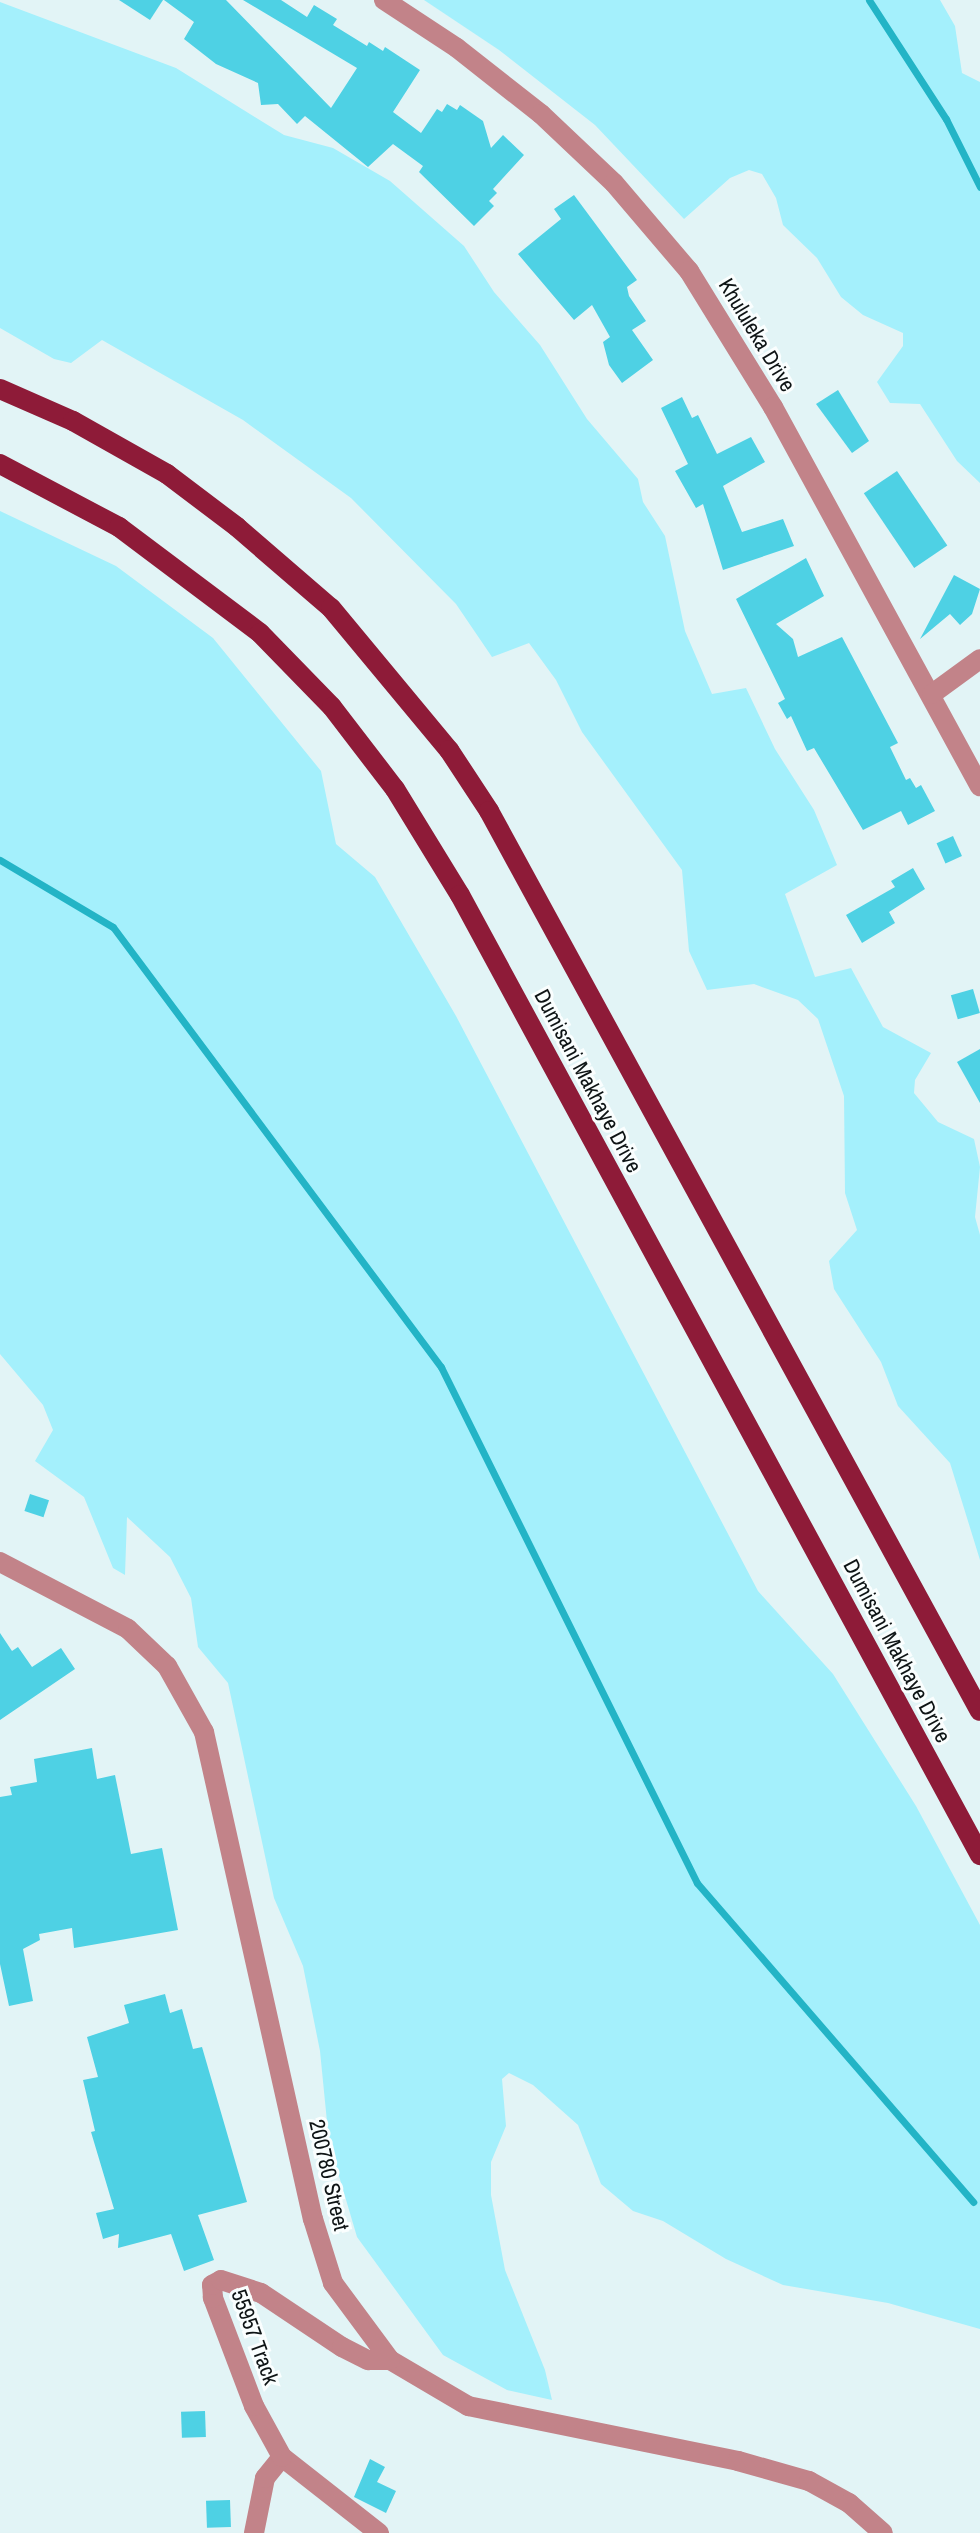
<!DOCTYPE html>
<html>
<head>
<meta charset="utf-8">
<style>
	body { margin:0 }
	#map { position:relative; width:980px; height:2533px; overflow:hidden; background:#e2f4f6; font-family:"Archivo Narrow",sans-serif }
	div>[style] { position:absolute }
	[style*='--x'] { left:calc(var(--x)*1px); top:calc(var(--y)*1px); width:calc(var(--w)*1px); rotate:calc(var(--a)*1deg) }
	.green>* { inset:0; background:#a4f0fc }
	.stream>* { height:7px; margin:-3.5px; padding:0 3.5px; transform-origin:3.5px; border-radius:3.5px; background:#23b4c6 }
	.building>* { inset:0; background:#4ed1e4; transform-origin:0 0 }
	.minor>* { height:20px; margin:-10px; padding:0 10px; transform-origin:10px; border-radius:10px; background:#c28389 }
	.major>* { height:20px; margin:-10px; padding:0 10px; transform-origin:10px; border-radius:10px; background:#8e1b38 }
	span { translate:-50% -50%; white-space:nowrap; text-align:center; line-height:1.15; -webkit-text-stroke:6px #fafefe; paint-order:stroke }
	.street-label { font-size:22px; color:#0e1415 }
</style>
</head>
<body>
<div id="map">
	<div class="green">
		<i style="clip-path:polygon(424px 0,940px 0,955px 26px,962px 73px,980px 82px,980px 483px,957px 461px,920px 404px,890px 403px,877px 382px,903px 346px,903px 333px,863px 315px,841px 297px,817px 258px,783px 225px,776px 198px,762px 174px,749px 170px,730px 178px,684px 219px,595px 125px,499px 50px)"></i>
		<i style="clip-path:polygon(0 2px,176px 68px,284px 135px,333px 148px,390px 181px,464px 246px,494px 292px,540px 345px,587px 419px,638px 479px,643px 502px,665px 536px,685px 631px,712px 694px,746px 688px,775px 749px,814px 810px,837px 865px,785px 894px,815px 977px,851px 968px,883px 1027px,931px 1053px,915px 1080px,914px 1093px,938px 1122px,974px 1139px,980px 1167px,975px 1217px,980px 1235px,980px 1560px,950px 1463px,898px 1406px,881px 1362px,834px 1289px,829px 1261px,857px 1230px,845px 1193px,844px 1096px,818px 1019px,798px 1000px,754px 984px,707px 990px,689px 951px,682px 870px,582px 732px,556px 680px,529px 643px,492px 657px,456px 604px,351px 498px,243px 420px,102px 340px,71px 363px,54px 359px,0 328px)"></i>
		<i style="clip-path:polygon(0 511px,116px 566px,213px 638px,321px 771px,336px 844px,375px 877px,456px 1016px,758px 1591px,833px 1674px,916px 1806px,980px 1925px,980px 2329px,888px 2303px,783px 2285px,726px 2259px,663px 2221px,633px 2211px,601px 2184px,578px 2125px,533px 2085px,509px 2073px,502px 2079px,506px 2126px,491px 2162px,491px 2195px,505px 2270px,545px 2370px,552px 2400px,507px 2390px,443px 2355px,357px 2237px,329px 2142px,320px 2051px,303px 1966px,274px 1898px,228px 1683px,198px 1647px,191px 1598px,170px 1557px,127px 1517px,125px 1575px,113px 1568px,84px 1497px,35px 1461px,53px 1430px,43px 1405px,0 1354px)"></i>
	</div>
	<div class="stream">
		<i style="--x:869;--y:0;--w:142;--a:57.1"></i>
		<i style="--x:946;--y:119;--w:76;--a:63.4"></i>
		<i style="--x:0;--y:860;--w:131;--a:30.7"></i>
		<i style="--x:113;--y:927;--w:549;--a:53.3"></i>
		<i style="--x:441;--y:1367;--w:576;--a:63.61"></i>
		<i style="--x:697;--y:1883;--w:422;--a:49.1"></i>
	</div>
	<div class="building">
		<i style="clip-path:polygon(119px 0,163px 0,150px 20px)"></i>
		<i style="clip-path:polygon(164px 0,226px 0,331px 108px,357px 68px,243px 0,281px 0,307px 17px,314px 5px,337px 19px,333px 25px,367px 46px,369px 42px,383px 51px,385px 47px,420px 70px,393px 112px,421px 133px,437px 109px,442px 112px,447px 104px,457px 110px,460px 105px,483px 121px,491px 148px,503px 135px,524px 155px,493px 189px,497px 193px,489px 201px,494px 206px,474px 226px,419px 172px,423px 166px,393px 144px,368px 167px,305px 116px,297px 124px,278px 104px,261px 105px,258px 83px,216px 64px,184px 39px,194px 22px)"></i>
		<i style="clip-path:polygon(574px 195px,637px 280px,627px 287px,629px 296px,646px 321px,632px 330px,653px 360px,622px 383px,609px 365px,603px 342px,610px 337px,592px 305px,574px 320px,518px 254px,561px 219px,554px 209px)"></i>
		<i style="clip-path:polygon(838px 390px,869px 441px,852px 453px,816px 404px)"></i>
		<i style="clip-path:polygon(682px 397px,692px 418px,698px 415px,717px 454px,751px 437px,765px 462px,723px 486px,742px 532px,783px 519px,794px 546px,723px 570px,703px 504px,696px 508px,675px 471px,688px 464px,661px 408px)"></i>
		<i style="left:897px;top:471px;width:90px;height:40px;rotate:56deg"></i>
		<i style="clip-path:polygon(806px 558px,824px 596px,776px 624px,793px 639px,798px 657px,842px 637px,898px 743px,890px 747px,906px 780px,910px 778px,916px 788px,921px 785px,935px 811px,908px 825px,901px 811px,863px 830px,814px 748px,807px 751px,791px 716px,787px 719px,778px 703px,785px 699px,736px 599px)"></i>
		<i style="clip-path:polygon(954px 575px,980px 589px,972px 614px,960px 625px,950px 614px,920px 639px)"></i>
		<i style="left:953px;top:836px;width:22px;height:18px;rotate:66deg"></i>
		<i style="clip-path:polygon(913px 868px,925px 889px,889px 912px,895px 923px,862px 943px,846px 915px,895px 887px,891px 881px)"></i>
		<i style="left:973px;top:989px;width:25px;height:23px;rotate:74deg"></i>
		<i style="clip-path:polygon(980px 1049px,980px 1103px,957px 1062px)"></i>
		<i style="left:30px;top:1494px;width:20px;height:18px;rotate:18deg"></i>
		<i style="clip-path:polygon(0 1633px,12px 1651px,18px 1647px,32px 1667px,61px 1648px,75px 1669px,0 1720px)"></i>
		<i style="clip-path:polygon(92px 1748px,97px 1779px,115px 1775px,131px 1854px,162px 1848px,178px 1930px,74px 1948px,72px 1928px,39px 1934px,40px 1940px,23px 1949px,33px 2001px,9px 2006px,0 1964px,0 1797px,12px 1795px,10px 1787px,37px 1782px,34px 1759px)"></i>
		<i style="clip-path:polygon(165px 1994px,170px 2013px,182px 2009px,193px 2049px,202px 2047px,247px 2202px,198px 2215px,214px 2260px,184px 2271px,171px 2234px,118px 2248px,119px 2234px,103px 2239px,96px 2213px,114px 2209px,91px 2132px,95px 2131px,83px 2080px,98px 2077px,87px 2037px,129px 2023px,124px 2005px)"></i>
		<i style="left:205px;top:2411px;width:26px;height:24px;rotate:88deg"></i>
		<i style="clip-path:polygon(370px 2459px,385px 2467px,377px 2482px,396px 2491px,386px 2513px,354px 2497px)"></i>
		<i style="left:230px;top:2500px;width:27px;height:24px;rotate:88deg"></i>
	</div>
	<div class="minor">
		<i style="--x:384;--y:0;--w:87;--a:33.3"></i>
		<i style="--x:457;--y:48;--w:107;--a:38.2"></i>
		<i style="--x:541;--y:114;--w:100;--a:43.4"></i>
		<i style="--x:614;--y:183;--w:116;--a:49.6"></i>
		<i style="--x:689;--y:271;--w:160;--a:58.3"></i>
		<i style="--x:773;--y:407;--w:432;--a:61.4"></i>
		<i style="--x:932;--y:694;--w:59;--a:-36.1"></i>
		<i style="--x:0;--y:1562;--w:144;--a:27.6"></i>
		<i style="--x:128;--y:1629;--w:54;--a:43.5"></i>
		<i style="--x:167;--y:1666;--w:76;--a:60.7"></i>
		<i style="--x:204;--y:1732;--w:499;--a:77.4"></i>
		<i style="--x:313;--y:2219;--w:67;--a:72.6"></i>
		<i style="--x:333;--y:2283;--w:96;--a:53.5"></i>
		<i style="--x:390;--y:2360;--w:91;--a:30.5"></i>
		<i style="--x:468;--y:2406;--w:276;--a:11.5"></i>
		<i style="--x:738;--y:2461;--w:74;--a:15.7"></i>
		<i style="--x:809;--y:2481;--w:46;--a:28.8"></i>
		<i style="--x:849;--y:2503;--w:45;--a:41.4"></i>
		<i style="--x:254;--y:2533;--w:56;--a:-78.7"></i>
		<i style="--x:265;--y:2478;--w:27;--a:-51"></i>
		<i style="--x:379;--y:2533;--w:123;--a:-141.9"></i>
		<i style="--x:282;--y:2457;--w:58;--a:-118.8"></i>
		<i style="--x:254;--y:2406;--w:116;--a:-110.8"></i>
		<i style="--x:213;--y:2298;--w:13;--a:-94"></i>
		<i style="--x:212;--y:2285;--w:10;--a:-29"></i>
		<i style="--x:221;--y:2280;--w:42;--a:18"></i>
		<i style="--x:261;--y:2293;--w:97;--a:33.7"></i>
		<i style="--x:342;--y:2347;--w:29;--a:27"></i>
		<i style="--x:368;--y:2360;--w:22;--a:0"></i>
	</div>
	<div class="major">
		<i style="--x:0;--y:389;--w:80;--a:23.7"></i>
		<i style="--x:73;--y:421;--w:108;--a:29.4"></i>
		<i style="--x:167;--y:474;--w:88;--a:37.1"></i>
		<i style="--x:237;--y:527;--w:124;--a:40.8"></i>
		<i style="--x:331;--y:608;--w:185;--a:50.3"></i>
		<i style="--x:449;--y:750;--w:73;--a:56.7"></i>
		<i style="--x:489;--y:811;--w:1025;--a:61.39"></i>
		<i style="--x:0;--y:464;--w:135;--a:27.9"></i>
		<i style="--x:119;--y:527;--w:176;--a:36.9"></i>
		<i style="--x:260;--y:633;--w:103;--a:45.8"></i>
		<i style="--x:332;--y:707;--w:103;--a:52.5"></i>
		<i style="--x:395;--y:789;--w:124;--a:58.5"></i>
		<i style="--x:460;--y:895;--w:1092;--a:61.56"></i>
	</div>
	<div class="street-label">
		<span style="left:757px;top:335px;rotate:59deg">Khululeka Drive</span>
		<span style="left:588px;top:1081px;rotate:62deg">Dumisani Makhaye Drive</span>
		<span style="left:897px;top:1651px;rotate:62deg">Dumisani Makhaye Drive</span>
		<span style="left:329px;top:2175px;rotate:77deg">200780 Street</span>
		<span style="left:255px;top:2337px;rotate:70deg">55957 Track</span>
	</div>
</div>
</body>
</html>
